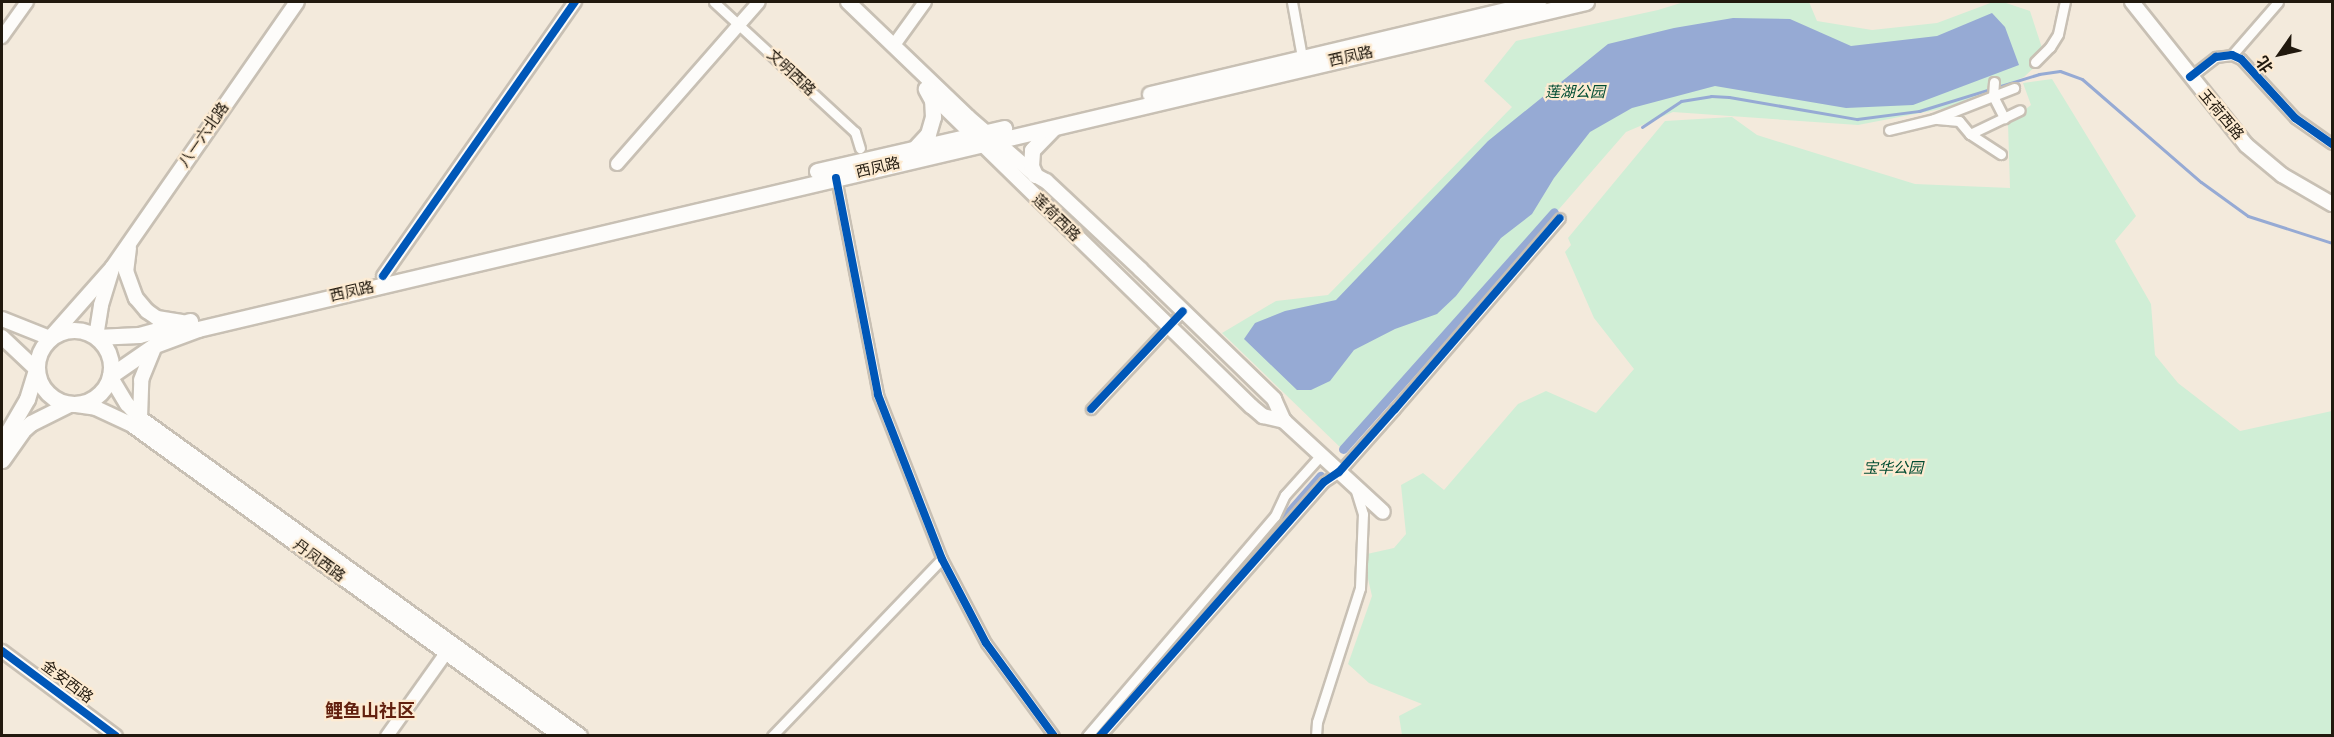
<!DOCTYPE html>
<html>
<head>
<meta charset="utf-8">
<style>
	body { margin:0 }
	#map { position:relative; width:2334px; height:737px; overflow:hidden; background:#f3eadc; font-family:Bitter,"Noto Sans SC",serif }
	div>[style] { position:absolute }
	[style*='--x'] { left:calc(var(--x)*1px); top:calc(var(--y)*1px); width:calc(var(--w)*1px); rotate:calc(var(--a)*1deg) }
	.green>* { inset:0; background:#d0eed6 }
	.water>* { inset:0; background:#96aad4 }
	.stream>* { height:3px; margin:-1.5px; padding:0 1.5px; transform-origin:1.5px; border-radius:1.5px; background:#96aad4 }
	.canal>* { height:9px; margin:-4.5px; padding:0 4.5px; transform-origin:4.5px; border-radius:4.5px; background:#96aad4 }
	.roads { filter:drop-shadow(2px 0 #c8c0b4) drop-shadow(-2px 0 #c8c0b4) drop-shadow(0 2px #c8c0b4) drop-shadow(0 -2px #c8c0b4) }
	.minor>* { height:9px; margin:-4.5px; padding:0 4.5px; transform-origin:4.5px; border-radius:4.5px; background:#fdfcfa }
	.tertiary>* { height:12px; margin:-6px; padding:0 6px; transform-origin:6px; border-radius:6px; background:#fdfcfa }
	.secondary>* { height:14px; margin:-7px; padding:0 7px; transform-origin:7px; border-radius:7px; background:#fdfcfa }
	.primary>* { height:15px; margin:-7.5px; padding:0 7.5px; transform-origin:7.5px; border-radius:7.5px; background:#fdfcfa }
	.primary>.ring { margin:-7.5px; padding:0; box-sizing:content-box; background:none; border:15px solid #fdfcfa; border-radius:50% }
	.cycleway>* { height:8px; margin:-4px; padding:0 4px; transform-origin:4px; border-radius:4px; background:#0057b8 }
	span { translate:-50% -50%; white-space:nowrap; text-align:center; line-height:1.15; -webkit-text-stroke:4.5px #fdebd2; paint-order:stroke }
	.street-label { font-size:15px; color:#21190e }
	.park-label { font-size:15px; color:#004c32; font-style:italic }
	.quarter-label { font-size:18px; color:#62200e; font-weight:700 }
	.frame { position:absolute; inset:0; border:3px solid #21190e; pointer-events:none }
	.north { position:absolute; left:2250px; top:24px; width:60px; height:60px; -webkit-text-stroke:4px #fdebd2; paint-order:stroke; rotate:236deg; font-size:16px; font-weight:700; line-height:24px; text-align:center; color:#21190e }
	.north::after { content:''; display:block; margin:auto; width:21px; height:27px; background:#21190e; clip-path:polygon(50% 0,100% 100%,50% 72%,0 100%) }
</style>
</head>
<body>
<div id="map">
	<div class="green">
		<i style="clip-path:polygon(1684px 2px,1809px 2px,1817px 21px,1872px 30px,1937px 23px,1993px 2px,2003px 2px,2030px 11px,2045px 57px,2024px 77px,1946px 108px,1858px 125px,1673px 112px,1626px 132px,1533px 239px,1343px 450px,1222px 333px,1276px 301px,1328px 295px,1512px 107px,1484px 81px,1516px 41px,1658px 10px)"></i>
		<i style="clip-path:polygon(2052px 79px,2136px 216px,2115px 241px,2151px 304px,2155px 355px,2178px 383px,2240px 431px,2332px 411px,2332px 735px,1402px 735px,1399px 716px,1422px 704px,1369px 683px,1348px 664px,1372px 596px,1366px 570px,1367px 554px,1394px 548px,1406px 534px,1401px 485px,1423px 473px,1444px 490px,1518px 404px,1546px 391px,1596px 413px,1634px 369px,1594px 318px,1565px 252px,1571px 245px,1568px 238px,1665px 121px,1732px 117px,1757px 135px,1915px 184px,2010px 188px,2008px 123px,2031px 105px,2023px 83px)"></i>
	</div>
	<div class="water">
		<i style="clip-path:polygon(1992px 13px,2005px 27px,2019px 65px,1913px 105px,1846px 108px,1715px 86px,1632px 108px,1590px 132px,1554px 178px,1532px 214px,1501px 238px,1456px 296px,1437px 314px,1395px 329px,1354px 350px,1330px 381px,1311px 390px,1297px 390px,1244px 339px,1255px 323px,1285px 311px,1336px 300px,1488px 141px,1608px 44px,1674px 28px,1733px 18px,1790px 19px,1851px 46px,1937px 36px)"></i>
	</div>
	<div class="stream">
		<i style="--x:1642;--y:127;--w:47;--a:-33.7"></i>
		<i style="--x:1681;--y:101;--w:30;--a:-9"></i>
		<i style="--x:1711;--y:96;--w:18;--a:3"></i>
		<i style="--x:1729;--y:97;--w:130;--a:9.8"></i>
		<i style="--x:1857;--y:119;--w:63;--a:-7.4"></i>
		<i style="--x:1919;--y:111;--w:126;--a:-17.1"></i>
		<i style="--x:2039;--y:74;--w:21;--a:-8"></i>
		<i style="--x:2060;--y:71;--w:23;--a:20"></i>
		<i style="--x:2082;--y:79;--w:157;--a:40.9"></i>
		<i style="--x:2201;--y:182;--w:58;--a:35.9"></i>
		<i style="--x:2248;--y:216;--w:88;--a:17.8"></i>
	</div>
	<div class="canal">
		<i style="--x:1343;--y:449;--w:317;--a:-48.3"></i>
		<i style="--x:1097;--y:732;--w:340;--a:-48.9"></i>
	</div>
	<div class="roads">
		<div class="minor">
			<i style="--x:714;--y:2;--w:192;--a:42.7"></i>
			<i style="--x:855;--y:132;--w:17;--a:73"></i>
			<i style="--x:1292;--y:2;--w:56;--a:79.7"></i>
			<i style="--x:2232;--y:55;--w:70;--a:-49"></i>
			<i style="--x:2035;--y:62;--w:21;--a:-45"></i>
			<i style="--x:2050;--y:47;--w:15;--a:-58"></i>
			<i style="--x:2058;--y:34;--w:33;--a:-78"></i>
			<i style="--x:2190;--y:77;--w:33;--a:-38"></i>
			<i style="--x:2216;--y:57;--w:16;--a:-7"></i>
			<i style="--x:2232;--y:55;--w:10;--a:24"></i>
			<i style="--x:2241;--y:59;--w:80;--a:47.5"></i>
			<i style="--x:2295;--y:118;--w:45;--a:35.1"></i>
			<i style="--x:1994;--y:82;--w:14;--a:94"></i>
			<i style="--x:1993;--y:96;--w:25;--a:63"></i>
			<i style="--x:1937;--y:119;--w:22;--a:5"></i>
			<i style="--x:1959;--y:121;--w:17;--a:50"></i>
			<i style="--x:1970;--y:134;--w:37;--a:33"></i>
			<i style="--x:1889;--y:130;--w:46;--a:-13.7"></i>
			<i style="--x:1934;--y:119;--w:86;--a:-21.2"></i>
			<i style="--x:1970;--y:134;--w:55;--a:-25.6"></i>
			<i style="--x:836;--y:178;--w:221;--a:79"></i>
			<i style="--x:878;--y:395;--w:176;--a:68.7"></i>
			<i style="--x:942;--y:559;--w:95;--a:62.4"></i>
			<i style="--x:986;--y:643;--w:115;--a:53.8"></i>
			<i style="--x:1091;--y:409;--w:134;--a:-46.8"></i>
			<i style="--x:772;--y:736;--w:245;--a:-46.2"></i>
			<i style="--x:1087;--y:736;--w:289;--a:-49.5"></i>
			<i style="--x:1275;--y:516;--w:23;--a:-65"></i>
			<i style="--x:1285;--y:495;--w:54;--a:-48"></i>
			<i style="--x:1100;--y:736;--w:339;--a:-48.6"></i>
			<i style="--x:1324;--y:482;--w:18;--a:-34"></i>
			<i style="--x:1339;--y:472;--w:84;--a:-48.4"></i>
			<i style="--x:1395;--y:409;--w:252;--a:-49.2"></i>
			<i style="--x:1316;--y:736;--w:14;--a:-86"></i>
			<i style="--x:1317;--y:722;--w:141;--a:-72.2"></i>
			<i style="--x:1360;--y:588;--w:74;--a:-87.7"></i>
			<i style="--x:1363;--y:514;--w:27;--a:-107"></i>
		</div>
		<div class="tertiary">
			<i style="--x:2;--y:37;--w:43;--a:-54.5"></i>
			<i style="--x:894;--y:45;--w:53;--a:-54.2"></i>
			<i style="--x:617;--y:164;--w:215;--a:-48.8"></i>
			<i style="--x:383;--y:276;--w:335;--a:-55"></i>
			<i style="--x:2;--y:651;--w:142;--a:36.7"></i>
			<i style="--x:387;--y:736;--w:110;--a:-54.6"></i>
		</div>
		<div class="secondary">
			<i style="--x:848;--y:2;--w:166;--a:43.8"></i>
			<i style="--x:968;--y:117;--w:89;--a:40.9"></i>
			<i style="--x:1035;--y:175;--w:13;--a:29"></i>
			<i style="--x:1046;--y:181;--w:129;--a:43.1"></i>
			<i style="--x:1140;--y:269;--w:187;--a:44.1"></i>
			<i style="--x:1274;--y:399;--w:24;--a:66"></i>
			<i style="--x:1284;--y:421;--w:134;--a:42.6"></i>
			<i style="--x:2132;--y:2;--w:183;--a:51.4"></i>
			<i style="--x:2246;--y:145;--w:47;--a:39.8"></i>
			<i style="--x:2282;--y:175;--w:58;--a:30.1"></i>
			<i style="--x:927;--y:90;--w:453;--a:44.3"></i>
			<i style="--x:1251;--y:406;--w:16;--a:40"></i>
			<i style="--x:1263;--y:416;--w:22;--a:13"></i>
			<i style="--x:129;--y:248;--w:23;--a:97"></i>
			<i style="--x:126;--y:271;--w:29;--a:70"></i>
			<i style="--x:136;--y:298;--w:17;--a:50"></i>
			<i style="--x:147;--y:311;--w:12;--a:35"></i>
			<i style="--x:157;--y:318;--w:25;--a:9"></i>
			<i style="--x:2;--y:319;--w:52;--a:21.6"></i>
			<i style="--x:50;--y:338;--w:94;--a:-48.5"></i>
			<i style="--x:112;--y:268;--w:324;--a:-55.2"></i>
			<i style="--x:2;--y:337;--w:47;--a:43.3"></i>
			<i style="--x:96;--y:337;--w:32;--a:-81"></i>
			<i style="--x:101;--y:305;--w:39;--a:-73"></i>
			<i style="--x:110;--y:376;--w:33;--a:59"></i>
			<i style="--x:127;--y:404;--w:19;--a:47"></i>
			<i style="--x:140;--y:418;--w:543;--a:35.86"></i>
			<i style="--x:69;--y:404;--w:27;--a:8"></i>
			<i style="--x:96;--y:408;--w:40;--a:25"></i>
			<i style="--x:132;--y:425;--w:530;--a:35.94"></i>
			<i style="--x:140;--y:418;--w:38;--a:-88"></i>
			<i style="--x:141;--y:380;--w:38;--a:-68"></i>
		</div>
		<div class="primary">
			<i style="--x:1150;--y:94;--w:399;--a:-13.3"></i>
			<i style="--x:915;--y:148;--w:19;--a:-47"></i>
			<i style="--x:928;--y:134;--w:18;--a:-74"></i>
			<i style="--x:933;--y:117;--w:17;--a:-93"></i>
			<i style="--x:932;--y:100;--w:13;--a:-119"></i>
			<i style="--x:817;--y:171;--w:192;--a:-12.9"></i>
			<i style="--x:1035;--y:175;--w:10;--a:-114"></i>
			<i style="--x:1031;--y:166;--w:16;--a:-86"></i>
			<i style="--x:1032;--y:150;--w:30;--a:-46"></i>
			<i class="ring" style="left:37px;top:330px;width:59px;height:59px"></i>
			<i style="--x:96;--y:337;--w:43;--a:-2.7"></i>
			<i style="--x:139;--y:335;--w:53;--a:-15.4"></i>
			<i style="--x:110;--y:376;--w:55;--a:-34.6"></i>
			<i style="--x:155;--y:345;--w:46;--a:-20.4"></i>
			<i style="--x:198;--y:329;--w:1426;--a:-13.26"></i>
			<i style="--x:2;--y:442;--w:50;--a:-59.8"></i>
			<i style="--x:27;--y:399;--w:31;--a:-73"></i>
			<i style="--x:2;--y:460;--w:35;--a:-55"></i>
			<i style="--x:22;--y:431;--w:12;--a:-42"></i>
			<i style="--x:31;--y:423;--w:42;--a:-26.6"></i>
		</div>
	</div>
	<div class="cycleway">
		<i style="--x:2190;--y:77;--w:33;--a:-38"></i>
		<i style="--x:2216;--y:57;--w:16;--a:-7"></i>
		<i style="--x:2232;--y:55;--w:10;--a:24"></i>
		<i style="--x:2241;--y:59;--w:80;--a:47.5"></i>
		<i style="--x:2295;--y:118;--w:45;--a:35.1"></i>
		<i style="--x:836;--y:178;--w:221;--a:79"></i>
		<i style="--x:878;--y:395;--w:176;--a:68.7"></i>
		<i style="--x:942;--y:559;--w:95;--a:62.4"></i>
		<i style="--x:986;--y:643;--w:115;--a:53.8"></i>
		<i style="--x:383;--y:276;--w:335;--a:-55"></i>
		<i style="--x:1091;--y:409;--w:134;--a:-46.8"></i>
		<i style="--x:2;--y:651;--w:142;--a:36.7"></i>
		<i style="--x:1100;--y:736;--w:339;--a:-48.6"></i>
		<i style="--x:1324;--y:482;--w:18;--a:-34"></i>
		<i style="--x:1339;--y:472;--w:84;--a:-48.4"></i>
		<i style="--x:1395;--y:409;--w:252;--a:-49.2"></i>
	</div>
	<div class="street-label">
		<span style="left:1351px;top:57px;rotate:-13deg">西凤路</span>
		<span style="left:791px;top:73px;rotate:43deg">文明西路</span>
		<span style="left:2221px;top:115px;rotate:50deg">玉荷西路</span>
		<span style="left:204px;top:135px;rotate:-55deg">八一六北路</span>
		<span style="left:878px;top:168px;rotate:-13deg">西凤路</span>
		<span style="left:1056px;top:218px;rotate:44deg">莲荷西路</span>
		<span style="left:352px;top:292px;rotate:-13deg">西凤路</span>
		<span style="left:319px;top:561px;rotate:36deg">丹凤西路</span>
		<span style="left:67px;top:682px;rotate:37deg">金安西路</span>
	</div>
	<div class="park-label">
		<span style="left:1575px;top:93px">莲湖公园</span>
		<span style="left:1893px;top:469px">宝华公园</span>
	</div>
	<div class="quarter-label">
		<span style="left:370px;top:711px">鲤鱼山社区</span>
	</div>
	<div class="frame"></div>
	<div class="north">北</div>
</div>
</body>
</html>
